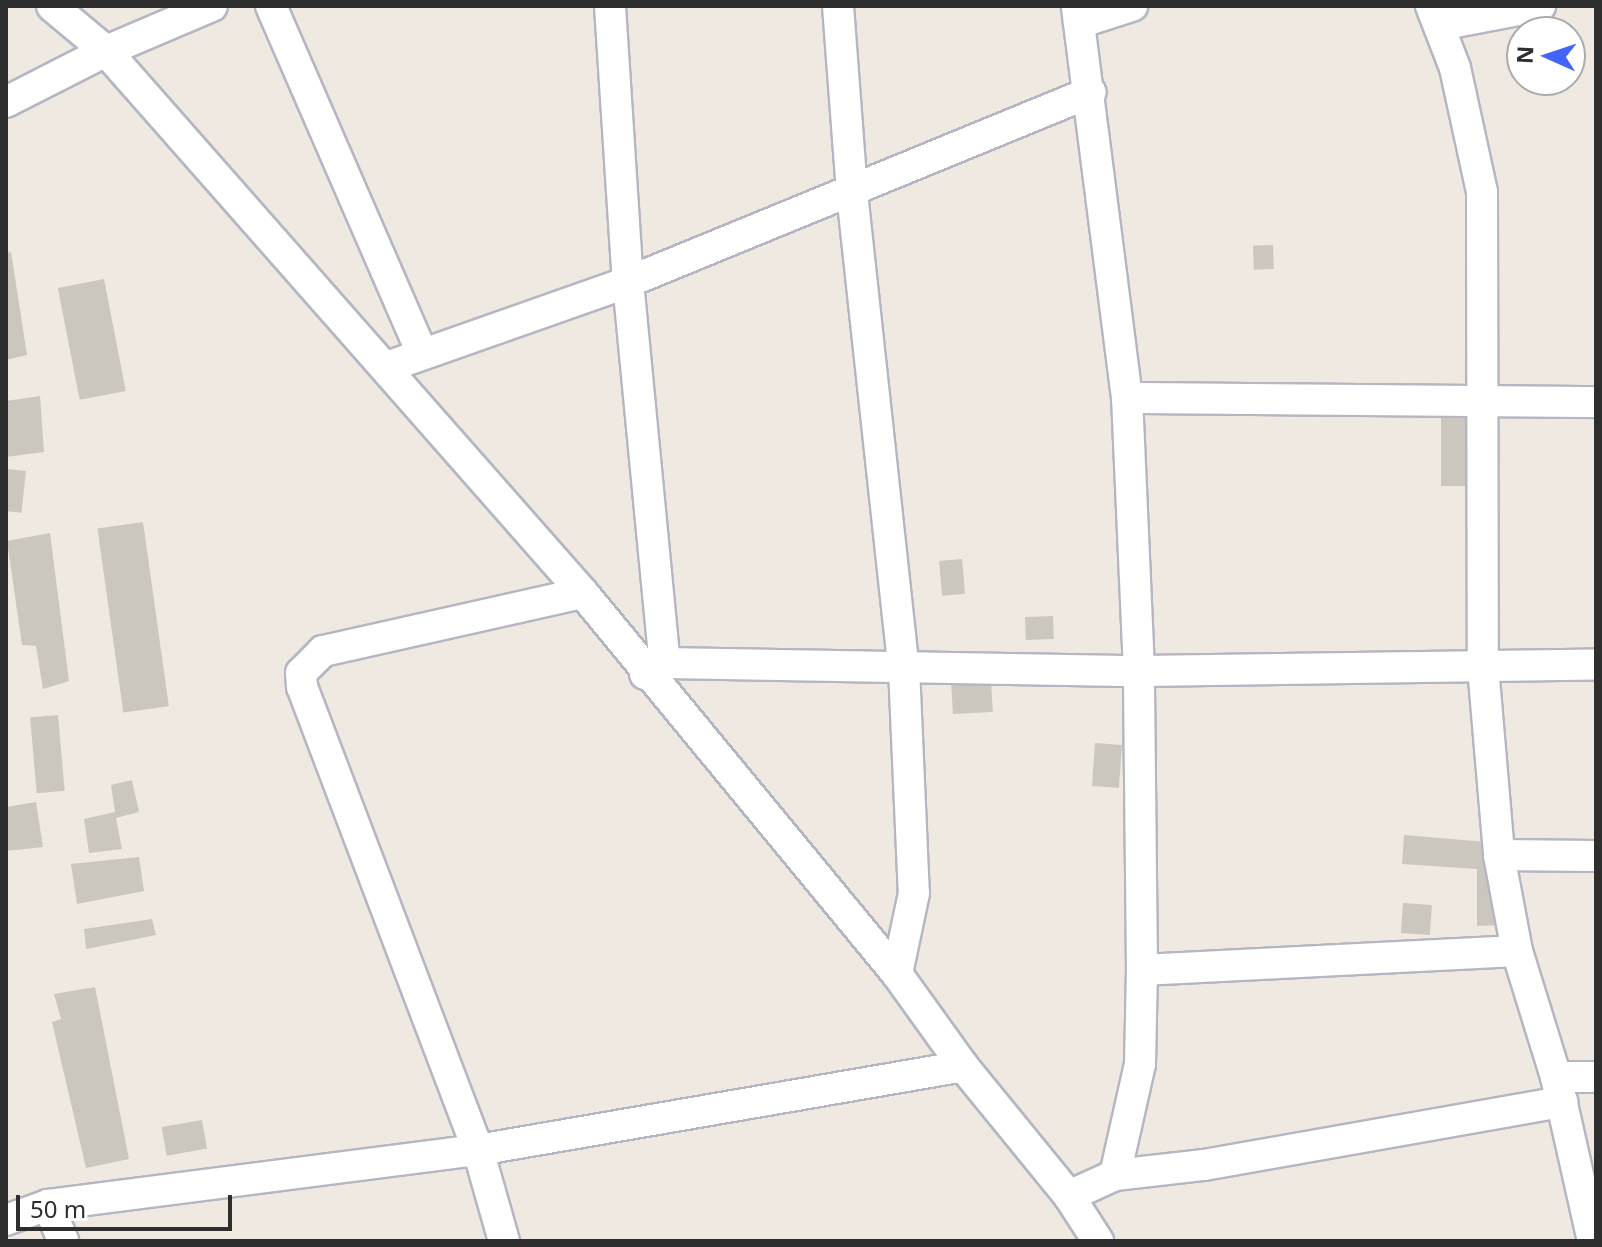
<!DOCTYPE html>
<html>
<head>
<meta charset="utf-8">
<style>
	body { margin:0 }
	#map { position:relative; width:1602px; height:1247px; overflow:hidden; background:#efe9e1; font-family:"Noto Sans",sans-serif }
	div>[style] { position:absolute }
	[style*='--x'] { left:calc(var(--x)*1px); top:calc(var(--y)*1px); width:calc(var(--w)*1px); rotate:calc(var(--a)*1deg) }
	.building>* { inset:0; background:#cbc7bf; transform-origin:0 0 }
	.roads { filter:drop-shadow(2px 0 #b4b7c1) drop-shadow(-2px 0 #b4b7c1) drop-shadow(0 2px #b4b7c1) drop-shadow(0 -2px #b4b7c1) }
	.minor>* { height:30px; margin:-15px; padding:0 15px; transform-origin:15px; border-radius:15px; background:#fff }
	span { translate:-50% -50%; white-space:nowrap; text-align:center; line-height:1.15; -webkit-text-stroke:6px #fff; paint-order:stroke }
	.frame { position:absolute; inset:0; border:8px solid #2e2e2e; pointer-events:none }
	.north { position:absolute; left:1506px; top:16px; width:80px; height:80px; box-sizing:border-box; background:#fff; border:2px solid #ababab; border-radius:50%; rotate:273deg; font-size:22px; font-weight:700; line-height:32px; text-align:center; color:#2e2e2e }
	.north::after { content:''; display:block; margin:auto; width:28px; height:36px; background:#4264fb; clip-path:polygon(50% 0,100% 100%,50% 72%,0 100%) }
	.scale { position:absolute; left:16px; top:1195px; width:216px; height:36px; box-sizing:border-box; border:4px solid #2e2e2e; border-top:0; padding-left:10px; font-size:24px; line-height:28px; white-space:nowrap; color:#2e2e2e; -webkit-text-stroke:6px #fff; paint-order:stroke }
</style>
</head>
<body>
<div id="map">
	<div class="building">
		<i style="left:1273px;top:245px;width:24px;height:20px;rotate:88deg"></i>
		<i style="clip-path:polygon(11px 252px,27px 355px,6px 360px,6px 253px)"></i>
		<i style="left:104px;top:279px;width:114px;height:47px;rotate:79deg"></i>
		<i style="clip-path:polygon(40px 396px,44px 452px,6px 457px,6px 401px)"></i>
		<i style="left:1441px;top:416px;width:34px;height:70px"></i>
		<i style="left:7px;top:469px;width:19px;height:42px;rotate:6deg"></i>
		<i style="left:143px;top:522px;width:186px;height:46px;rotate:82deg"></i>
		<i style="clip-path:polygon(50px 533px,69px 681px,43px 689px,36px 646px,22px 645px,7px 541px)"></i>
		<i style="left:962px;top:559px;width:35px;height:23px;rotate:85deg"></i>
		<i style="left:1053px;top:616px;width:23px;height:28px;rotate:88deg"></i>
		<i style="left:991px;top:678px;width:34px;height:40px;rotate:87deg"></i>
		<i style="left:58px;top:715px;width:76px;height:28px;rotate:85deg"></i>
		<i style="left:1095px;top:743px;width:27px;height:43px;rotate:4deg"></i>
		<i style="clip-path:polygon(132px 780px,139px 812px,116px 818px,122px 849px,89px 853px,84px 819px,115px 812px,111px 785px)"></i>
		<i style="clip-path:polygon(36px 802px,43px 847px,6px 851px,6px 807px)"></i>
		<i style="clip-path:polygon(1404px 835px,1487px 842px,1501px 925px,1477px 926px,1477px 869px,1402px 864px)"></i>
		<i style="clip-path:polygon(139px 857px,144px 891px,77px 904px,71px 864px)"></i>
		<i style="left:1403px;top:903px;width:29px;height:30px;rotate:4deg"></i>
		<i style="clip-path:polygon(152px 919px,156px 935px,86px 949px,84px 929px)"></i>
		<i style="clip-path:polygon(95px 987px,129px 1159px,86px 1168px,52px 1022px,61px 1019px,54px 994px)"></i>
		<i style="left:202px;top:1120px;width:29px;height:41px;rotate:80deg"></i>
	</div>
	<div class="roads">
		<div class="minor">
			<i style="--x:52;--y:6;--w:70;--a:39.8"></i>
			<i style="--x:106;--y:51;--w:722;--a:48.65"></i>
			<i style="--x:583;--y:593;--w:494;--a:50.5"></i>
			<i style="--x:897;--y:974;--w:113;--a:54.3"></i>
			<i style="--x:963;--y:1066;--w:168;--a:50.8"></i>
			<i style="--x:1069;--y:1196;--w:54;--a:57.2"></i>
			<i style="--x:271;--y:6;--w:379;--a:66.5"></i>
			<i style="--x:610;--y:6;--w:277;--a:86.3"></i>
			<i style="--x:628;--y:282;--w:383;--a:84.5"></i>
			<i style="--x:838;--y:6;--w:188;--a:85.7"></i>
			<i style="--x:852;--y:193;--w:478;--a:83.8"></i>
			<i style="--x:904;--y:668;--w:225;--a:87.5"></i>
			<i style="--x:914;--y:893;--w:83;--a:101.9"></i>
			<i style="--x:1431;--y:6;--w:66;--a:68.8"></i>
			<i style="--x:1455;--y:68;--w:127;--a:77.7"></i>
			<i style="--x:1482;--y:192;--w:475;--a:89.9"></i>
			<i style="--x:1483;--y:667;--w:189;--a:85.1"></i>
			<i style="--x:1499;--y:855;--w:98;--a:79.4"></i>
			<i style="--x:1517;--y:951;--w:132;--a:72.8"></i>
			<i style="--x:1556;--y:1077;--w:168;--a:77.3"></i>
			<i style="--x:1079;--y:23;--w:56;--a:-17.8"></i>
			<i style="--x:1440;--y:25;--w:102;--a:-10.8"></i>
			<i style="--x:6;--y:102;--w:112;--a:-27"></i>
			<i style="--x:106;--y:51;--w:115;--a:-23"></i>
			<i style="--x:387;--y:367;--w:256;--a:-19.4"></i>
			<i style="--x:628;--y:282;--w:500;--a:-22.31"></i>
			<i style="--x:1127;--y:398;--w:469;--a:0.5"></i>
			<i style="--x:645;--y:674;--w:23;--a:-29"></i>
			<i style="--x:665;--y:663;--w:474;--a:1"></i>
			<i style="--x:1139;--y:671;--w:457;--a:-0.8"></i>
			<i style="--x:1499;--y:855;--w:97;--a:0.6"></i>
			<i style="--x:1142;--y:970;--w:375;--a:-2.9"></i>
			<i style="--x:1556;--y:1077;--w:40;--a:0"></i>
			<i style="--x:1115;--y:1175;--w:90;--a:-6.4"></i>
			<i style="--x:1204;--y:1165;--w:364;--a:-10"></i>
			<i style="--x:1069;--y:1196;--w:51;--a:-24.5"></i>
			<i style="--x:1115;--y:1175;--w:114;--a:-77.3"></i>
			<i style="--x:1140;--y:1064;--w:94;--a:-88.8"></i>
			<i style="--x:1142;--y:970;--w:299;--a:-90.6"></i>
			<i style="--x:1139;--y:671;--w:273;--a:-92.5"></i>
			<i style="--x:1127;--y:398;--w:395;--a:-97.3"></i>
			<i style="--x:48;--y:1205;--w:39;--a:67"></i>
			<i style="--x:6;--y:1220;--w:45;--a:-19.7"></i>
			<i style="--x:48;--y:1205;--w:434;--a:-7.3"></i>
			<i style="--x:478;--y:1150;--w:492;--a:-9.8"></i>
			<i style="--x:504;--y:1241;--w:95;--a:-105.9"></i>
			<i style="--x:478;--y:1150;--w:495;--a:-110.8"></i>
			<i style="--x:302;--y:687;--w:14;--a:-94"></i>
			<i style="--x:301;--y:673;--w:31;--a:-45"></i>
			<i style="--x:323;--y:651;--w:266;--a:-12.6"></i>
		</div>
	</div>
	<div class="frame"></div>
	<div class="north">N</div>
	<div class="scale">50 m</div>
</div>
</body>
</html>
